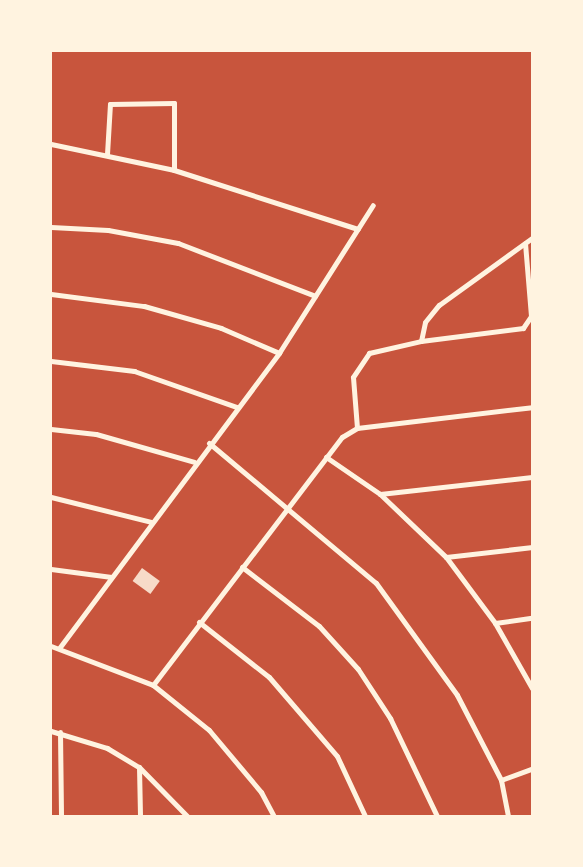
<!DOCTYPE html>
<html>
<head>
<meta charset="utf-8">
<style>
	body { margin:0 }
	#map { position:relative; width:583px; height:867px; overflow:hidden; background:#c8553d; font-family:"Asap Condensed",sans-serif }
	div>[style] { position:absolute }
	[style*='--x'] { left:calc(var(--x)*1px); top:calc(var(--y)*1px); width:calc(var(--w)*1px); rotate:calc(var(--a)*1deg) }
	.building>* { inset:0; background:#f7dbc8; transform-origin:0 0 }
	.path>* { height:2.5px; margin:-1.25px; padding:0 1.25px; transform-origin:1.25px; border-radius:1.25px; background:#fff3e0 }
	.minor>* { height:5px; margin:-2.5px; padding:0 2.5px; transform-origin:2.5px; border-radius:2.5px; background:#fff3e0 }
	span { translate:-50% -50%; white-space:nowrap; text-align:center; line-height:1.15; -webkit-text-stroke:5px #fff3e0; paint-order:stroke }
	.frame { position:absolute; inset:0; border:52px solid #fff3e0; pointer-events:none }
</style>
</head>
<body>
<div id="map">
	<div class="building">
		<i style="left:142px;top:568px;width:22px;height:16px;rotate:36deg"></i>
	</div>
	<div class="path">
		<i style="--x:356;--y:51;--w:45;--a:0"></i>
	</div>
	<div class="minor">
		<i style="--x:51;--y:144;--w:126;--a:11.9"></i>
		<i style="--x:174;--y:170;--w:193;--a:17.8"></i>
		<i style="--x:107;--y:154;--w:50;--a:-86.6"></i>
		<i style="--x:110;--y:104;--w:64;--a:-0.9"></i>
		<i style="--x:174;--y:103;--w:67;--a:90"></i>
		<i style="--x:51;--y:227;--w:57;--a:3"></i>
		<i style="--x:108;--y:230;--w:71;--a:10.5"></i>
		<i style="--x:178;--y:243;--w:147;--a:21.1"></i>
		<i style="--x:51;--y:294;--w:94;--a:7.4"></i>
		<i style="--x:144;--y:306;--w:80;--a:15.9"></i>
		<i style="--x:221;--y:328;--w:63;--a:23.3"></i>
		<i style="--x:421;--y:341;--w:19;--a:-78"></i>
		<i style="--x:425;--y:322;--w:22;--a:-51"></i>
		<i style="--x:439;--y:305;--w:115;--a:-35.8"></i>
		<i style="--x:51;--y:361;--w:84;--a:6.9"></i>
		<i style="--x:134;--y:371;--w:109;--a:19.3"></i>
		<i style="--x:357;--y:428;--w:51;--a:-94.5"></i>
		<i style="--x:353;--y:377;--w:29;--a:-56"></i>
		<i style="--x:369;--y:353;--w:53;--a:-13"></i>
		<i style="--x:421;--y:341;--w:103;--a:-7.3"></i>
		<i style="--x:523;--y:328;--w:14;--a:-56"></i>
		<i style="--x:531;--y:316;--w:73;--a:-94.7"></i>
		<i style="--x:51;--y:429;--w:45;--a:6.3"></i>
		<i style="--x:96;--y:434;--w:102;--a:15.9"></i>
		<i style="--x:209;--y:443;--w:218;--a:40"></i>
		<i style="--x:376;--y:583;--w:138;--a:54.1"></i>
		<i style="--x:457;--y:695;--w:96;--a:62.6"></i>
		<i style="--x:501;--y:780;--w:37;--a:79"></i>
		<i style="--x:326;--y:457;--w:65;--a:34.4"></i>
		<i style="--x:380;--y:494;--w:91;--a:43.7"></i>
		<i style="--x:446;--y:557;--w:82;--a:53.4"></i>
		<i style="--x:495;--y:623;--w:75;--a:60.4"></i>
		<i style="--x:380;--y:494;--w:153;--a:-6.4"></i>
		<i style="--x:51;--y:497;--w:103;--a:14"></i>
		<i style="--x:446;--y:557;--w:87;--a:-6.6"></i>
		<i style="--x:242;--y:567;--w:97;--a:37.5"></i>
		<i style="--x:319;--y:626;--w:58;--a:47.8"></i>
		<i style="--x:358;--y:669;--w:59;--a:56.9"></i>
		<i style="--x:390;--y:718;--w:109;--a:64.4"></i>
		<i style="--x:51;--y:569;--w:61;--a:7.6"></i>
		<i style="--x:199;--y:622;--w:89;--a:38.2"></i>
		<i style="--x:269;--y:677;--w:104;--a:49.3"></i>
		<i style="--x:337;--y:756;--w:66;--a:65"></i>
		<i style="--x:495;--y:623;--w:37;--a:-8"></i>
		<i style="--x:51;--y:646;--w:109;--a:20.9"></i>
		<i style="--x:153;--y:685;--w:72;--a:38.8"></i>
		<i style="--x:209;--y:730;--w:81;--a:50"></i>
		<i style="--x:261;--y:792;--w:27;--a:62"></i>
		<i style="--x:60;--y:647;--w:367;--a:-53.3"></i>
		<i style="--x:279;--y:353;--w:175;--a:-57.6"></i>
		<i style="--x:153;--y:685;--w:312;--a:-52.7"></i>
		<i style="--x:342;--y:437;--w:17;--a:-31"></i>
		<i style="--x:357;--y:428;--w:176;--a:-6.8"></i>
		<i style="--x:51;--y:731;--w:59;--a:16.9"></i>
		<i style="--x:107;--y:748;--w:37;--a:31"></i>
		<i style="--x:139;--y:767;--w:69;--a:45.6"></i>
		<i style="--x:60;--y:732;--w:84;--a:89.3"></i>
		<i style="--x:139;--y:767;--w:49;--a:88.8"></i>
		<i style="--x:501;--y:780;--w:33;--a:-20"></i>
	</div>
	<div class="frame"></div>
</div>
</body>
</html>
